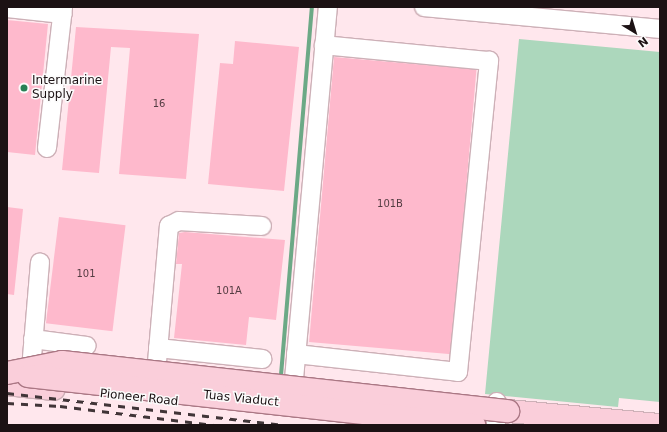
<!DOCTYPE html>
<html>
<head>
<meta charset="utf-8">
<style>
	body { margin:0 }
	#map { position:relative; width:667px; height:432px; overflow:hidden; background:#ffe7ed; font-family:"DejaVu Sans",sans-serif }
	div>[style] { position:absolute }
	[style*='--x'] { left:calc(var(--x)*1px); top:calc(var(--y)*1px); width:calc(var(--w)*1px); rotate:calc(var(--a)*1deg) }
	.green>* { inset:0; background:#acd7bc }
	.stream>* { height:4px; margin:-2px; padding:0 2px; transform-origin:2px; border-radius:2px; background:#6ca986 }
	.building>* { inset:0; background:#feb9cc; transform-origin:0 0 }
	.roads { filter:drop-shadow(1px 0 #cdb0b7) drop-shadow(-1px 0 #cdb0b7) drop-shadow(0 1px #cdb0b7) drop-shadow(0 -1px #cdb0b7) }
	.minor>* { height:18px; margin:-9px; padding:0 9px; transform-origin:9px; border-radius:9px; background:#fff }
	.major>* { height:22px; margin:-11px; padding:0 11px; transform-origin:11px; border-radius:11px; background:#faceda }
	.rail>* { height:3px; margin-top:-1.5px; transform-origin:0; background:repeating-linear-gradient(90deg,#413538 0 7px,transparent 0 14px) }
	.bridges { filter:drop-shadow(1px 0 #aa7784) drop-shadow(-1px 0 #aa7784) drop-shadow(0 1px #aa7784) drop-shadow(0 -1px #aa7784) }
	.major-bridge>* { height:22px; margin:-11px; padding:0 11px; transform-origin:11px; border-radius:11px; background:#faceda }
	.dots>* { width:11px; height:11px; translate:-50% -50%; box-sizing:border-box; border:2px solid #fbfbfb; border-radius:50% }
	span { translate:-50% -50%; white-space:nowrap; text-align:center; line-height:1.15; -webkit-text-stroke:3px #fbfbfb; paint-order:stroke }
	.number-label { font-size:10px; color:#543c42 }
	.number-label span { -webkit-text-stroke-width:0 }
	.poi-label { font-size:12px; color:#1c1214 }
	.left { translate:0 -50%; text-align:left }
	.street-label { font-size:12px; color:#1c1214 }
	.frame { position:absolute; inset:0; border:8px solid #1c1214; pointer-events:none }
	.north { position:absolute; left:615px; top:12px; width:40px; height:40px; -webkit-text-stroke:3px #fbfbfb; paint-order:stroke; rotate:142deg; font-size:11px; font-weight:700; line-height:16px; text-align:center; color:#1c1214 }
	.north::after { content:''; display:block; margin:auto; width:14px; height:18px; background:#1c1214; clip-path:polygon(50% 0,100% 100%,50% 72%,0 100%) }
</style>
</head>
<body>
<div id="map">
	<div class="green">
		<i style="clip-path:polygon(519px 39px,660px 52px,660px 402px,619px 398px,618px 407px,485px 394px)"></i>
	</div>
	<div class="stream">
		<i style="--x:281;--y:375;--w:368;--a:-85.2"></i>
	</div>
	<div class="building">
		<i style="clip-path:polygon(7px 20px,48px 24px,35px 155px,7px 152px)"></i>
		<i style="clip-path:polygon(76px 27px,199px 34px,186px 179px,119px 174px,130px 48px,111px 47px,99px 173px,62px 170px)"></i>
		<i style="clip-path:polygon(235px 41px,299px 47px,284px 191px,208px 184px,220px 63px,233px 64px)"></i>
		<i style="left:334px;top:57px;width:143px;height:286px;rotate:5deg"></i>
		<i style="clip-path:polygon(7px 207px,23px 209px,14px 295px,7px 294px)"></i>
		<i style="left:59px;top:217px;width:67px;height:107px;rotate:7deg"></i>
		<i style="clip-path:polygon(185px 232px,285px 240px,276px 320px,249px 317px,246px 345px,174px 338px,182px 264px,176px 264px,179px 233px)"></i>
	</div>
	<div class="roads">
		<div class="minor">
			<i style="--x:424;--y:7;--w:237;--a:5.3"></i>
			<i style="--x:7;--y:8;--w:56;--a:6.1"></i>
			<i style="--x:47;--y:148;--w:142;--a:-83.5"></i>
			<i style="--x:33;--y:339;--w:54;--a:7.4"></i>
			<i style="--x:158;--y:348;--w:105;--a:6"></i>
			<i style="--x:296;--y:354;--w:163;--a:6.3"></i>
			<i style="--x:458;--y:372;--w:313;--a:-84.3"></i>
			<i style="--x:489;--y:61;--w:166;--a:-174.5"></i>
			<i style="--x:30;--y:381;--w:119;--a:-85.2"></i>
			<i style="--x:155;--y:385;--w:160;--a:-85"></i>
			<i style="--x:169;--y:226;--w:11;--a:-27"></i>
			<i style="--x:179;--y:221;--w:83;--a:3.4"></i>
			<i style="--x:292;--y:401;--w:396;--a:-84.8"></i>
			<i style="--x:496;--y:425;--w:23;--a:-88"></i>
		</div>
		<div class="major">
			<i style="--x:7;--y:384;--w:47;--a:6.1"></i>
			<i style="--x:508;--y:411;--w:153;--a:5.3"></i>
		</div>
	</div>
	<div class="rail">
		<i style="--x:7;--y:393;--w:279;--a:6.6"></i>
		<i style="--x:7;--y:403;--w:53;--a:3.2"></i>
		<i style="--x:60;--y:406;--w:155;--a:7"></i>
	</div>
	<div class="bridges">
		<div class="major-bridge">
			<i style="--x:7;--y:373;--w:56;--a:-11.3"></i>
			<i style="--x:62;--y:362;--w:449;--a:6.3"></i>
			<i style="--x:28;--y:376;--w:449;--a:6.3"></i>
		</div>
	</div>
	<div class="dots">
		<i style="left:24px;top:88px;background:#278054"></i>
	</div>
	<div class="number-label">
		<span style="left:159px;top:104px">16</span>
		<span style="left:390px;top:204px">101B</span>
		<span style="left:86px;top:274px">101</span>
		<span style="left:229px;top:291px">101A</span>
	</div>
	<div class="poi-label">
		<span class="left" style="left:32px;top:88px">Intermarine<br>Supply</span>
	</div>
	<div class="street-label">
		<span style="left:139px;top:398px;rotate:6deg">Pioneer Road</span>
		<span style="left:241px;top:399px;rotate:6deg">Tuas Viaduct</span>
	</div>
	<div class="frame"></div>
	<div class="north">N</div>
</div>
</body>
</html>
